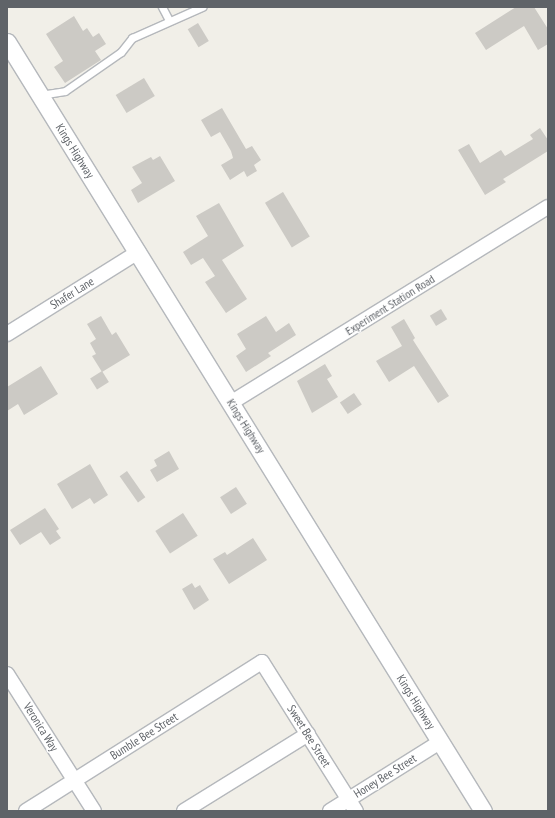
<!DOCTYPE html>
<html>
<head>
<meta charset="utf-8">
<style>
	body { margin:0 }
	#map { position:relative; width:555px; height:818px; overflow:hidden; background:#f1efe8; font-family:"PT Sans Narrow",sans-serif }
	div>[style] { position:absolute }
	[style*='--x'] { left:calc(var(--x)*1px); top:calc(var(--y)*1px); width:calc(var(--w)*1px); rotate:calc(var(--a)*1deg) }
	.building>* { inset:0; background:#cccac5; transform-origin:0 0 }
	.roads { filter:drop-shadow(1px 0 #b5b8bc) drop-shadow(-1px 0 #b5b8bc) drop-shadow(0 1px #b5b8bc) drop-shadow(0 -1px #b5b8bc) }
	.service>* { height:7px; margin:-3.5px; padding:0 3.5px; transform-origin:3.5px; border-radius:3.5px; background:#fff }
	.minor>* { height:14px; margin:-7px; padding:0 7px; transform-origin:7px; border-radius:7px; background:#fff }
	.tertiary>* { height:17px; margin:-8.5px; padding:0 8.5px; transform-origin:8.5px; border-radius:8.5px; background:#fff }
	span { translate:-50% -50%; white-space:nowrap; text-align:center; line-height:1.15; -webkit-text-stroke:3px #fff; paint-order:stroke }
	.street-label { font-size:12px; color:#5f6368 }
	.frame { position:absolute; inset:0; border:8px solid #5f6368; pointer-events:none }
</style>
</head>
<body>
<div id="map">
	<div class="building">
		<i style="clip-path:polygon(516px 7px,534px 7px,548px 29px,548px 44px,538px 50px,524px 26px,486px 50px,475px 33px)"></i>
		<i style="clip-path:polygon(74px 16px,83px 31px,87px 28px,93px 37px,99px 33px,106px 44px,95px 51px,101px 60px,65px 83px,54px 67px,63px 61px,46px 34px)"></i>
		<i style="left:198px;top:23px;width:21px;height:12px;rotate:59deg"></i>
		<i style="left:144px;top:78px;width:21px;height:33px;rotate:59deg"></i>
		<i style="clip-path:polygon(222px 108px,246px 149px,252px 146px,261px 160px,254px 165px,257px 171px,247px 177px,244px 171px,230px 180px,221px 165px,233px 158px,231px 151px,220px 132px,211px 137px,201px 120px)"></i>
		<i style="clip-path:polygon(540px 128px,548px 140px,548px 151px,503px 179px,506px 182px,485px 195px,458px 150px,469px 144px,480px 163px,501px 150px,505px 156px,533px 139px,530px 135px)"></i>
		<i style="clip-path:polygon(160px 156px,175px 181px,138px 203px,131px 190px,142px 183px,132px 167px,151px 157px,153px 160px)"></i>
		<i style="left:283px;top:192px;width:52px;height:21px;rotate:59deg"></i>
		<i style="clip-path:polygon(219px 203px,244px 246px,222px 260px,247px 299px,226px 313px,205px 282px,215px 276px,203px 258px,191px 265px,183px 252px,208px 236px,196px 216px)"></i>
		<i style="left:441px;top:309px;width:12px;height:13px;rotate:59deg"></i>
		<i style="clip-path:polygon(101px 316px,112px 335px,116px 332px,130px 355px,102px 372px,92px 356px,96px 354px,90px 343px,96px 339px,87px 324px)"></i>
		<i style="clip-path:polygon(266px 316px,276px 332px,289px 323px,296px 335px,268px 353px,271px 356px,246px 372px,236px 356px,246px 349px,237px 334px)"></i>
		<i style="clip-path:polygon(404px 319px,415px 338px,413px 340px,449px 396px,438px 403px,414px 366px,389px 382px,376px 361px,402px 346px,391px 327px)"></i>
		<i style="clip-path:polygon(325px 364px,332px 376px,327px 379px,338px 397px,312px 413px,297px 381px)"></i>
		<i style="clip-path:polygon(41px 366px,58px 394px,24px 415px,18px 404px,7px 411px,7px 387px)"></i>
		<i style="left:102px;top:371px;width:13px;height:14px;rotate:58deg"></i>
		<i style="left:354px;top:393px;width:14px;height:17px;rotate:56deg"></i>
		<i style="clip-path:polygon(169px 451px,179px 469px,157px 482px,150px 470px,157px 466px,154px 460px)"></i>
		<i style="clip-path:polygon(90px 464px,108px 495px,94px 504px,90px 498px,72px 509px,57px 484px)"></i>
		<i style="left:127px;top:471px;width:32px;height:9px;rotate:55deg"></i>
		<i style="left:236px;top:487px;width:20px;height:19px;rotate:57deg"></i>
		<i style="clip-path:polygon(45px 508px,59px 529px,56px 531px,61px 538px,50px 545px,41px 532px,20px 545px,10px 530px)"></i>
		<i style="left:183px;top:513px;width:27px;height:33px;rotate:57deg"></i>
		<i style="clip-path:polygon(253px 538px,267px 560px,229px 584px,213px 559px,225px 552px,227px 555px)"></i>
		<i style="clip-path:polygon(192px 583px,195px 588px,200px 585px,209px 600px,194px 610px,182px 589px)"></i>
	</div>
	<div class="roads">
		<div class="service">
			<i style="--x:162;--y:7;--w:15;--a:62"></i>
			<i style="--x:40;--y:95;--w:25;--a:-9"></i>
			<i style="--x:65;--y:91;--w:68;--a:-34.9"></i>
			<i style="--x:121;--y:52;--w:18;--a:-52"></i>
			<i style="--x:132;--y:38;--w:77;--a:-23.9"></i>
		</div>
		<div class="minor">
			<i style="--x:7;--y:334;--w:155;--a:-32"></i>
			<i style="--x:232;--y:402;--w:371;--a:-31.7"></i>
			<i style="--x:7;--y:674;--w:162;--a:57.6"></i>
			<i style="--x:26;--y:811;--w:279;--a:-32.3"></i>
			<i style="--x:262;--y:662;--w:176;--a:57.8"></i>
			<i style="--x:184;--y:811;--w:146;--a:-31.8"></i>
			<i style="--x:330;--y:811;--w:130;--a:-32.1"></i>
		</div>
		<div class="tertiary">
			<i style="--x:7;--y:42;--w:904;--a:58.24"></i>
		</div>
	</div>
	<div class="street-label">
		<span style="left:75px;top:151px;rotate:58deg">Kings Highway</span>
		<span style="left:72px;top:293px;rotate:-32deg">Shafer Lane</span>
		<span style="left:390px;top:305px;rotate:-32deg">Experiment Station Road</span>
		<span style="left:246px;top:426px;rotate:58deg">Kings Highway</span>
		<span style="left:416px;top:702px;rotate:58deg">Kings Highway</span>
		<span style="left:41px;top:727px;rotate:58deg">Veronica Way</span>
		<span style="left:144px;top:736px;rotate:-32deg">Bumble Bee Street</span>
		<span style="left:309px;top:736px;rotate:58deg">Sweet Bee Street</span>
		<span style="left:385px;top:776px;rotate:-32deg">Honey Bee Street</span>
	</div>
	<div class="frame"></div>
</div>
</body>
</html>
